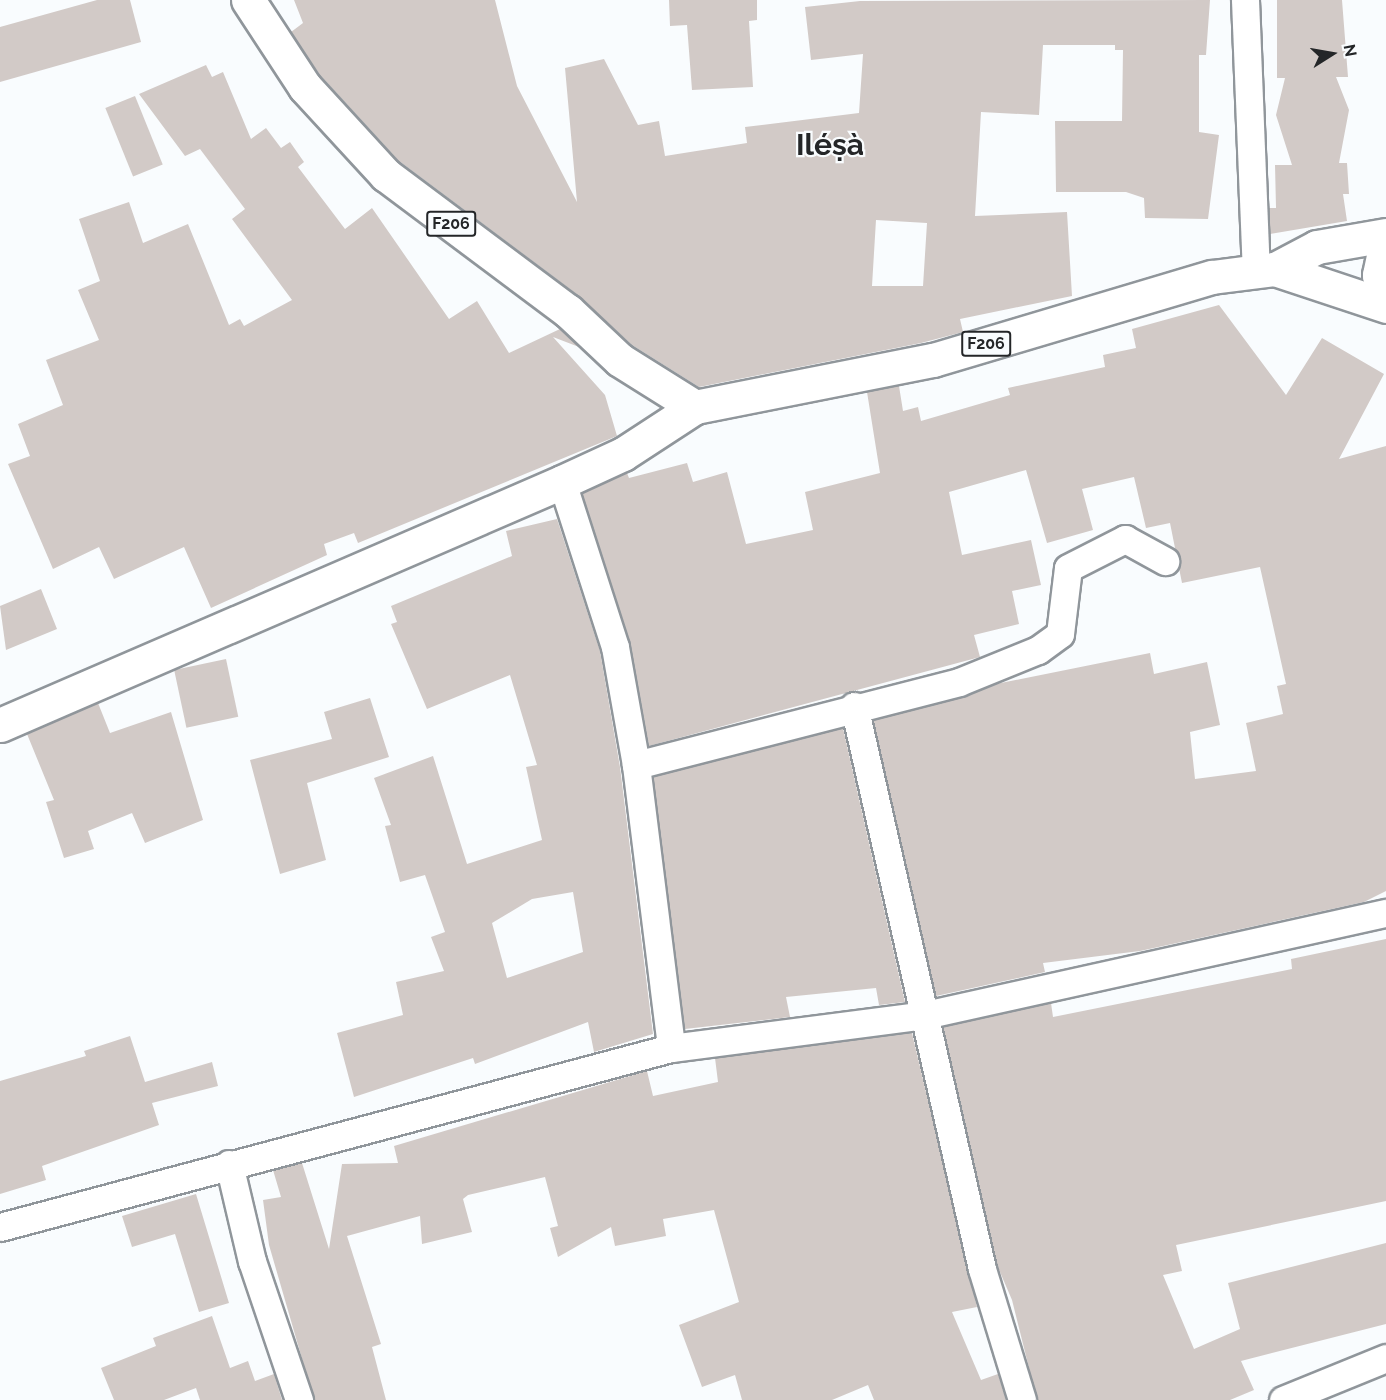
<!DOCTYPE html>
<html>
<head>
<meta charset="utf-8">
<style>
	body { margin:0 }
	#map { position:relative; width:1386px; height:1400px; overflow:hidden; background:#f9fcfe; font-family:Raleway,sans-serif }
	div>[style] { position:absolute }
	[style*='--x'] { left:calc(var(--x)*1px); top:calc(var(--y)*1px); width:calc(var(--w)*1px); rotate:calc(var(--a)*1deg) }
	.building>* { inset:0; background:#d2cac7; transform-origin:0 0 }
	.roads { filter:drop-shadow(2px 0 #90969b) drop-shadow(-2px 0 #90969b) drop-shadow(0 2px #90969b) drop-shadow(0 -2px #90969b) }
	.minor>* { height:27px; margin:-13.5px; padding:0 13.5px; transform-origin:13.5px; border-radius:13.5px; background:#fff }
	.tertiary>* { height:33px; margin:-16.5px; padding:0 16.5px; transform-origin:16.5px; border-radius:16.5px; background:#fff }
	.primary>* { height:33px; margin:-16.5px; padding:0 16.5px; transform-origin:16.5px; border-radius:16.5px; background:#fff }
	span { translate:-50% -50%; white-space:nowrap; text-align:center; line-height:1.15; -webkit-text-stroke:4.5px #f9fcfe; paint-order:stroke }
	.shield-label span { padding:2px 4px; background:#f9fcfe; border:2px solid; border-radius:4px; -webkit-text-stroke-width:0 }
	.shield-label { font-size:16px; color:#242628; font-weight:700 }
	.town-label { font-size:30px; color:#242628; font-weight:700 }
	.north { position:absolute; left:1302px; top:24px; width:60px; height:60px; -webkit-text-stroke:4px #f9fcfe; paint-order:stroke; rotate:79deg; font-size:16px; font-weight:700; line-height:24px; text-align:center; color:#242628 }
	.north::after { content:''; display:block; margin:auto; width:21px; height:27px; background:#242628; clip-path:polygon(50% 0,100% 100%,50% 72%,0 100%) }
</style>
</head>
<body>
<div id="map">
	<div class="building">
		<i style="clip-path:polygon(97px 0,130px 0,141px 42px,0 82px,0 27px)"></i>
		<i style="clip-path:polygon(evenodd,294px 0,495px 0,517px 86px,577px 202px,565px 68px,604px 59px,638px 125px,659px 121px,665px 156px,747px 143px,745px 127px,859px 113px,863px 54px,811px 60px,805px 7px,860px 1px,1210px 0,1206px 55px,1199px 55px,1199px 132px,1219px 135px,1208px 219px,1145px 218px,1144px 198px,1126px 192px,1056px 192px,1055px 121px,1122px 121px,1123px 50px,1115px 50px,1115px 45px,1043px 45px,1039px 115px,981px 112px,975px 216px,1067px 212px,1072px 296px,960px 319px,963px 332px,921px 343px,699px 387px,632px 345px,579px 296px,399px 161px,320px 75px,291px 32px,303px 23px,294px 0,876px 220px,927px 223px,923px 286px,872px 286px,876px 220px)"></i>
		<i style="clip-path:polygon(669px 0,757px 0,757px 20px,749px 21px,753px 87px,692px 90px,687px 25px,670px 26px)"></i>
		<i style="clip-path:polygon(1277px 0,1342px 0,1348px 77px,1336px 77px,1349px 110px,1339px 163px,1347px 163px,1349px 194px,1343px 194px,1347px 221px,1270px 234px,1269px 208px,1276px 208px,1275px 165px,1292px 165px,1276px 115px,1285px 78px,1277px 78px)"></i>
		<i style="clip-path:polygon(206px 65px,212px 77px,223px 72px,251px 139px,266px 128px,281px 148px,290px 142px,304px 162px,298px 167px,345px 229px,372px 208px,449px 319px,477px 301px,509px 353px,560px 329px,579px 347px,553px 337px,605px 395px,617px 436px,358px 543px,354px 533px,324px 544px,327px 555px,211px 608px,184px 547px,114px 579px,99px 547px,53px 569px,8px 464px,30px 456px,18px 424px,63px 405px,46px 360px,99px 340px,78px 290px,100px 281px,79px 219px,129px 202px,143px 243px,188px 224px,229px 325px,240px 319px,244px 326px,292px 300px,232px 219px,245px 209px,200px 149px,185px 156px,139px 94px)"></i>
		<i style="left:135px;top:96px;width:74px;height:32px;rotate:68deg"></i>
		<i style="clip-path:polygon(1219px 305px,1286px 395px,1322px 338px,1384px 374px,1339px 459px,1386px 446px,1386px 891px,1364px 902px,1140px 951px,1043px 963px,1045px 972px,936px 996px,873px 720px,996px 684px,1150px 653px,1154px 674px,1207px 662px,1220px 725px,1190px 732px,1195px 779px,1256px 771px,1246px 723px,1283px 714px,1277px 686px,1286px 684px,1260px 567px,1182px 583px,1170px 523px,1146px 528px,1134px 477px,1082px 489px,1093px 530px,1047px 543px,1026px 470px,949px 492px,962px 555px,1031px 540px,1041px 585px,1012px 591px,1019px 624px,974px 635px,980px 657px,649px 746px,630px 642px,582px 493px,627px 473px,629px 478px,687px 463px,693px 482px,727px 472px,746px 544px,813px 530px,805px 492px,880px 473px,867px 392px,899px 386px,903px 411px,918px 407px,921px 421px,1010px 395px,1008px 388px,1105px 367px,1103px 355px,1136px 348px,1132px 329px)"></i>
		<i style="clip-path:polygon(evenodd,557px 519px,600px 651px,620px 767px,653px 1034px,594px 1052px,588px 1022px,475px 1064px,473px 1058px,354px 1097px,337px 1033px,403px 1015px,396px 982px,444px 971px,431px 937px,445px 932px,425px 875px,400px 882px,385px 826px,391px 825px,374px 778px,433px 756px,467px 864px,542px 840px,526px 767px,537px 765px,510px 675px,427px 709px,391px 624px,397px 622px,391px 606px,512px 556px,506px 531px,557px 519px,573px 892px,583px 952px,507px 978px,492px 923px,532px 899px,573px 892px)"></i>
		<i style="clip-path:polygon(41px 589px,57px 629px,6px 650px,0 606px)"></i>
		<i style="left:226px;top:659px;width:59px;height:53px;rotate:78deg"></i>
		<i style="clip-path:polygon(370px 698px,389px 757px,307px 783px,326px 860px,280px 874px,250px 760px,332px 739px,324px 712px)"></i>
		<i style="clip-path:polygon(98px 703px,110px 733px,171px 712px,203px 820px,145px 843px,132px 813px,88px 831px,94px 849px,64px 858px,46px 802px,54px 800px,27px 734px)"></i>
		<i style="clip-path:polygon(843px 728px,905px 1002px,879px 1005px,876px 988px,786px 997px,790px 1017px,685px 1029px,653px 777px)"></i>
		<i style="clip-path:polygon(1386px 939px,1386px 1201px,1176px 1245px,1182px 1271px,1163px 1275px,1194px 1349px,1240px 1329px,1228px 1283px,1386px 1243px,1386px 1324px,1241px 1361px,1254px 1390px,1230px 1400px,1037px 1400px,1012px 1300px,997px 1265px,943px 1027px,1051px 1003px,1053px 1017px,1292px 969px,1291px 959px)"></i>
		<i style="clip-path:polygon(912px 1033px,977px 1307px,952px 1312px,981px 1380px,998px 1374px,1006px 1400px,874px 1400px,868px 1385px,832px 1400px,742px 1400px,735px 1375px,702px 1387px,679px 1325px,739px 1302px,714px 1210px,663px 1219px,666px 1236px,615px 1246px,611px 1227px,558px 1257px,550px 1228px,558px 1226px,545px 1177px,468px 1195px,463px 1199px,472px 1232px,422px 1244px,420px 1216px,347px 1236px,381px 1344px,372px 1347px,386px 1400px,314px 1400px,269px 1245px,263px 1200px,281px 1197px,273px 1170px,302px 1163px,329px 1249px,342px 1164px,398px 1163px,394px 1146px,647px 1071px,653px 1096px,718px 1082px,715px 1058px)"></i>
		<i style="clip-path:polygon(130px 1036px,145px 1082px,212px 1062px,218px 1086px,152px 1103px,159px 1125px,42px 1166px,46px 1180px,0 1194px,0 1081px,86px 1056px,84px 1051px)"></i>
		<i style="clip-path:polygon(196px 1194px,229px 1303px,199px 1312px,175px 1234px,132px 1247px,122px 1216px)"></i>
		<i style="clip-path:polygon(212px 1316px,230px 1368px,248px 1361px,255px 1381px,274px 1374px,282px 1400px,200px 1400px,196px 1388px,164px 1400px,114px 1400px,101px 1368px,156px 1346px,153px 1338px)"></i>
	</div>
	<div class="roads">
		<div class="minor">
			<i style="--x:1245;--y:0;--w:272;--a:87.7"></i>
			<i style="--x:562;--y:482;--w:173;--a:72.2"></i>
			<i style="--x:615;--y:647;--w:120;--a:79.9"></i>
			<i style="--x:636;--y:765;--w:285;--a:82.9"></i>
			<i style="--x:854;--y:706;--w:577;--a:77.19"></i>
			<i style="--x:982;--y:1269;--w:137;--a:73"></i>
			<i style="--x:636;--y:765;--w:333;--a:-14.4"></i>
			<i style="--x:959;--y:682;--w:85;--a:-22.1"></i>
			<i style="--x:1038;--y:650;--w:27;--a:-36"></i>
			<i style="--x:1060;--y:634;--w:66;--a:-83.1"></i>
			<i style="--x:1068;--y:568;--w:64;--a:-27"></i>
			<i style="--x:1125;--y:539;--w:46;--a:28.8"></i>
			<i style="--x:229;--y:1164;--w:100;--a:76.7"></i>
			<i style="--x:252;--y:1261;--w:147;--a:71.3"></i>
			<i style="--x:0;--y:1227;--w:694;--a:-14.94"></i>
			<i style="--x:671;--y:1048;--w:256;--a:-7.4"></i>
			<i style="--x:925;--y:1015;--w:472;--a:-12.5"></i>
			<i style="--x:1283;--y:1400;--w:111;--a:-22.2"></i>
		</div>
		<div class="tertiary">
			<i style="--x:0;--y:725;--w:612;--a:-23.38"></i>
			<i style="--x:562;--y:482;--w:67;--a:-24.7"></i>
			<i style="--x:623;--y:454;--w:86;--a:-33.1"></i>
		</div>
		<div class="primary">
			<i style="--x:248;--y:0;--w:104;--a:56.8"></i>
			<i style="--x:305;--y:87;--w:120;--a:47.4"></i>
			<i style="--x:386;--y:175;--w:227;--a:36.8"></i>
			<i style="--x:568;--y:311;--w:71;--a:43.3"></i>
			<i style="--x:620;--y:360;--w:89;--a:32.1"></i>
			<i style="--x:695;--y:407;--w:243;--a:-11.2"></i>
			<i style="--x:933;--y:360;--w:291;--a:-16.6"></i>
			<i style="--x:1212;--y:277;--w:64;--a:-7.2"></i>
			<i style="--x:1275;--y:269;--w:117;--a:18.4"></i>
			<i style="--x:1386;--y:242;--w:34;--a:102"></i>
			<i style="--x:1379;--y:275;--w:28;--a:75"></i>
			<i style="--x:1275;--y:269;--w:47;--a:-27.6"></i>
			<i style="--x:1317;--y:247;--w:70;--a:-9.9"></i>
		</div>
	</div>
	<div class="shield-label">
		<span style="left:451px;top:224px">F206</span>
		<span style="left:986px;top:344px">F206</span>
	</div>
	<div class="town-label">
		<span style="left:830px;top:145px">Iléṣà</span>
	</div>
	<div class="north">N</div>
</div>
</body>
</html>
